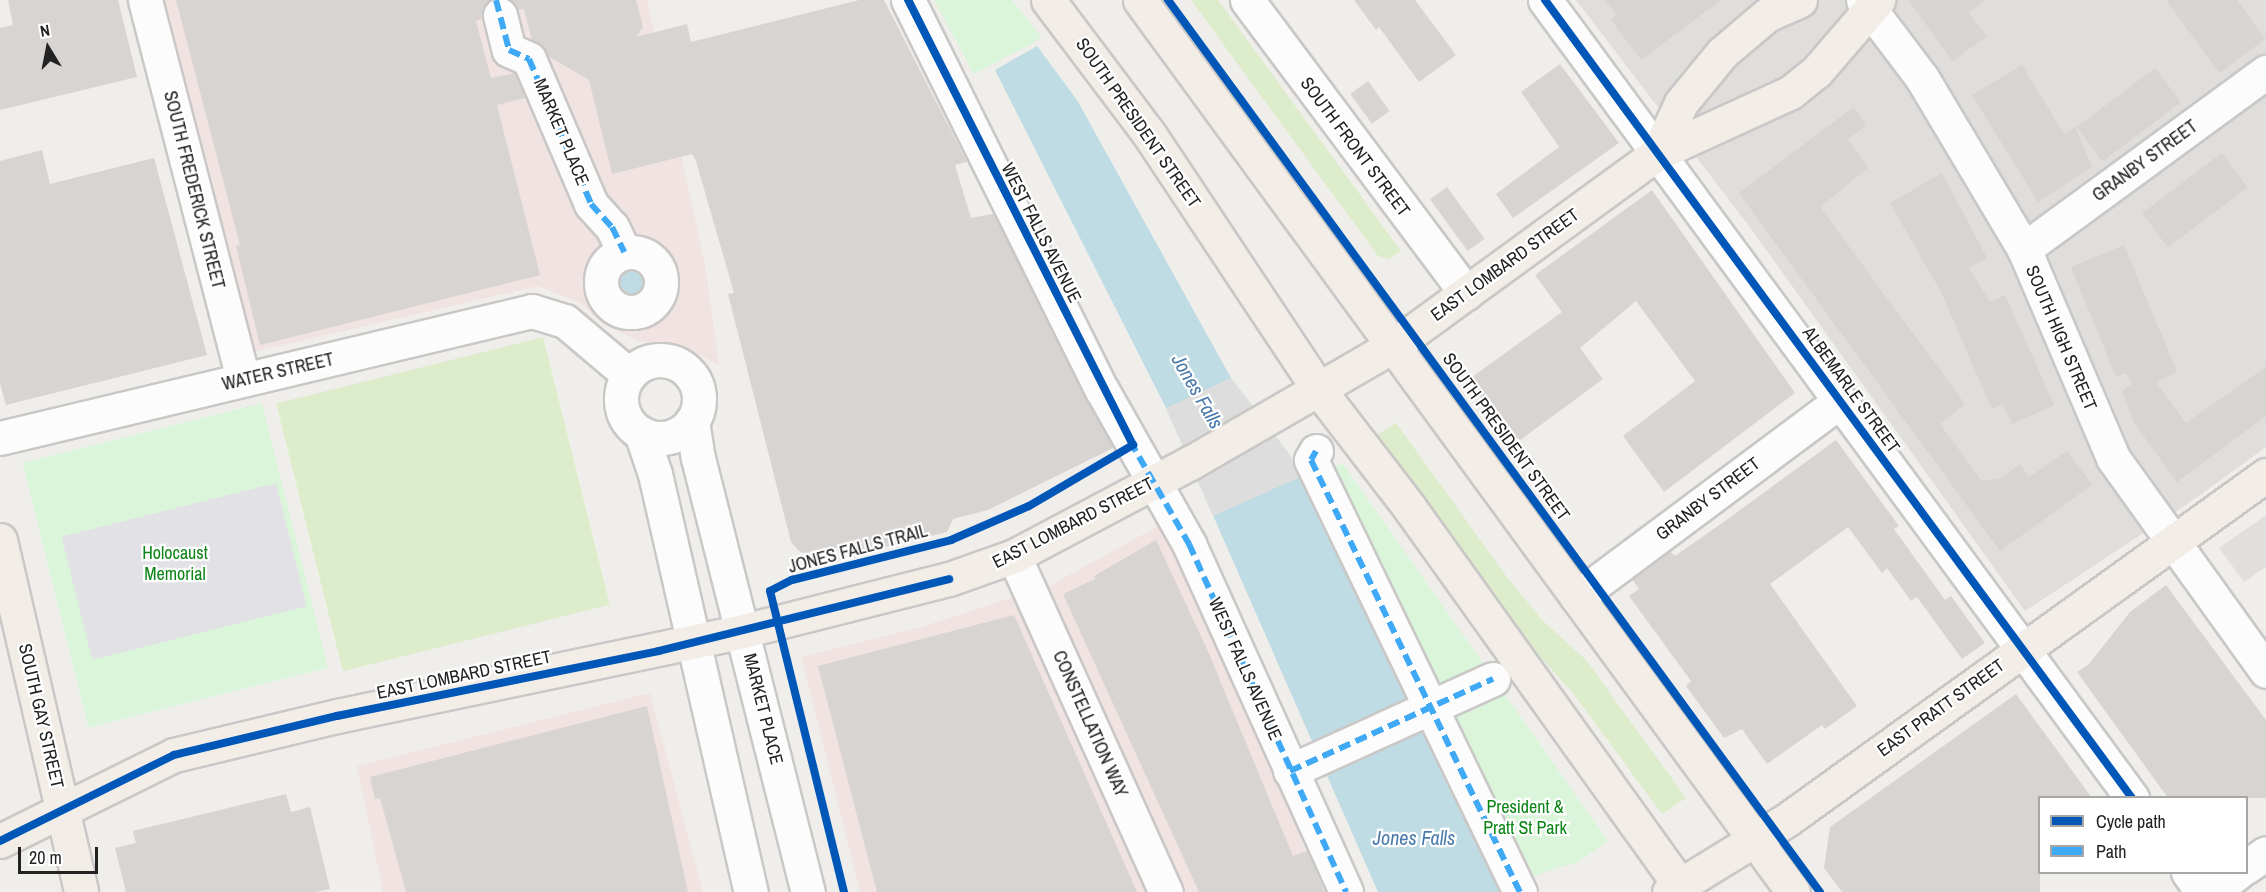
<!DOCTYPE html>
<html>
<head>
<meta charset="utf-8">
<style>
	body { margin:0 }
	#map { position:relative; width:2266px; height:892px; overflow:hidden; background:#f0eeeb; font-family:"Archivo Narrow",sans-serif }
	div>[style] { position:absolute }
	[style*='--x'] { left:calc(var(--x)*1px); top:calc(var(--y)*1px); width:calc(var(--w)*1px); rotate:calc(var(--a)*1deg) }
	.residential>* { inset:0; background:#dfdedc }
	.commercial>* { inset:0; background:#f1e3e1 }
	.grass>* { inset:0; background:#ddeccb; transform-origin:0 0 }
	.park>* { inset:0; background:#daf5da; transform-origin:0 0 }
	.parking>* { inset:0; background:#e0dfde }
	.plaza>* { inset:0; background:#e2e1e5; transform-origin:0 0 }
	.water>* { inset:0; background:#bfdbe3 }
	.round { border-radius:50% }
	.pier>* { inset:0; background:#dedddd }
	.building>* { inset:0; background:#d7d4d2; transform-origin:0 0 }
	.roads { filter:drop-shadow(2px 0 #c9c8c7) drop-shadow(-2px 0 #c9c8c7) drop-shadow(0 2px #c9c8c7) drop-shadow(0 -2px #c9c8c7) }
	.minor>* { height:33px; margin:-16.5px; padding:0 16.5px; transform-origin:16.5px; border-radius:16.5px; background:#fdfcfc }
	.minor>.ring { margin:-16.5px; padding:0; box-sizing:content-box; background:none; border:33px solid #fdfcfc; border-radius:50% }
	.major>* { height:33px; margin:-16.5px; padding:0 16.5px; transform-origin:16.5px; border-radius:16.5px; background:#f3ede7 }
	.quiet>* { height:6px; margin-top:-3px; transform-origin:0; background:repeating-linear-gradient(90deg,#3fa9f5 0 12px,transparent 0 18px) }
	.cycleway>* { height:8px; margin:-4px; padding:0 4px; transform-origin:4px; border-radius:4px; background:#0057b8 }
	span { translate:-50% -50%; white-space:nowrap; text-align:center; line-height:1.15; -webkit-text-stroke:4.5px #fff; paint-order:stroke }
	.street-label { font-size:18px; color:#222 }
	.park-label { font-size:18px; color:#0c8416 }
	.water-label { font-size:20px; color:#4a7aab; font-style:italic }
	.legend { position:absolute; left:2038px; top:796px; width:210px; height:78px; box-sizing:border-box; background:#fff; border:2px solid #a7a7a7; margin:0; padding:8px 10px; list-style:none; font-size:18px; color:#222 }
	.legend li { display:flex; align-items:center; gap:12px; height:30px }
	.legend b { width:30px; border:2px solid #a7a7a7 }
	.north { position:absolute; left:18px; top:18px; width:60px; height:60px; -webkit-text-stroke:4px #fff; paint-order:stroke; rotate:350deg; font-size:16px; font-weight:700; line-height:24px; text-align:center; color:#222 }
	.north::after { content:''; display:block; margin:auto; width:21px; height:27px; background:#222; clip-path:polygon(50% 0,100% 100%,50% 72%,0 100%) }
	.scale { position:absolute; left:18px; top:847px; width:80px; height:27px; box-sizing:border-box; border:3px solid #222; border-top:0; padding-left:8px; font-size:18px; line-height:21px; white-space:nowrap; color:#222; -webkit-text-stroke:4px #fff; paint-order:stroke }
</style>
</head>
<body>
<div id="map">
	<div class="residential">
		<i style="clip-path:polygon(1576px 0,2266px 0,2266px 447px,2186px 505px,2025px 611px,1752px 230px)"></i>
	</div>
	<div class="commercial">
		<i style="clip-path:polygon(164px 0,647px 0,705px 264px,719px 365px,680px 345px,638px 341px,603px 324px,580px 303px,538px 286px,253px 352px)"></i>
		<i style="clip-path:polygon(1160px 525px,1285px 794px,1320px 892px,860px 892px,801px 657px,921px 627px,1051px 585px)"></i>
		<i style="clip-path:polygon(650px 693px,703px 892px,383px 892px,357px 766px)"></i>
	</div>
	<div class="grass">
		<i style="clip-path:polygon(1191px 0,1218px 0,1401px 251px,1389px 259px,1378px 256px)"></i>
		<i style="left:543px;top:337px;width:276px;height:275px;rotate:76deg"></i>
		<i style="clip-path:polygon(1396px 423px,1507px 577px,1542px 620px,1586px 660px,1686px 798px,1662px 814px,1572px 692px,1493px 604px,1377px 435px)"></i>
	</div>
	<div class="park">
		<i style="clip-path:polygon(934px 0,1012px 0,1042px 38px,974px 74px)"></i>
		<i style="left:262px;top:403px;width:273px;height:247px;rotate:76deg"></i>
		<i style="clip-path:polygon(1343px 464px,1608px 841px,1578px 862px,1496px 887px,1305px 475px)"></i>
	</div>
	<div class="parking">
		<i style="clip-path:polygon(2266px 515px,2266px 567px,2244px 582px,2219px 548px)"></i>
	</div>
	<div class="plaza">
		<i style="left:276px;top:483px;width:127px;height:221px;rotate:76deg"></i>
	</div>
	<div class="water">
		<i style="clip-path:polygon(1037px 46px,1077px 100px,1231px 378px,1305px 475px,1501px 892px,1378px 892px,1166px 408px,995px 70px)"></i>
		<i class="round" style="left:613px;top:263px;width:34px;height:34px"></i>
	</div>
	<div class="pier">
		<i style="clip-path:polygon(1231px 378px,1305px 475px,1213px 516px,1166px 408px)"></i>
	</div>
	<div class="building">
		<i style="clip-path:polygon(8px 0,118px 0,137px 77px,0 110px,0 28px,13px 25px)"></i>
		<i style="clip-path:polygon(176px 0,490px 0,482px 9px,482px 19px,476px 21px,491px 78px,515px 73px,525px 98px,497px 105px,540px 275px,260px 345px,236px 246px,240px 245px)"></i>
		<i style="clip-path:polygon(510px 0,636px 0,643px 27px,636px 37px,687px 24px,691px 42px,859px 0,884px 0,967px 162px,955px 165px,971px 218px,993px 214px,1113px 448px,988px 510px,953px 519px,947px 532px,860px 553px,843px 546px,808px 555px,799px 551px,791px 542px,728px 294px,734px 293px,696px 161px,692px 154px,612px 174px,589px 80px,548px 56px,532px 40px,524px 9px,518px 10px)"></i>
		<i style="clip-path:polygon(1354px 0,1415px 0,1456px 55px,1419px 82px,1379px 27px,1376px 30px)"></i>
		<i style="clip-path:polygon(1605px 0,1721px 0,1641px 60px,1611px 20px,1617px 15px)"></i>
		<i style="clip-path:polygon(1908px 0,1986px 0,1969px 13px,1987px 36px,1953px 61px)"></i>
		<i style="clip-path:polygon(2166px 0,2237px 0,2265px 39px,2220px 73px)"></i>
		<i style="clip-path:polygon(1560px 64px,1619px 143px,1513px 218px,1496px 194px,1559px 147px,1521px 92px)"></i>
		<i style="clip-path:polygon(2022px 65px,2064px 134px,2075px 127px,2092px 167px,2038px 202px,1972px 95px)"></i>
		<i style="left:2155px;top:68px;width:43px;height:98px;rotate:53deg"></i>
		<i style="left:1368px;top:81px;width:37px;height:22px;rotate:54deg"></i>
		<i style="clip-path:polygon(1854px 107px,1866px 126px,1848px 139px,1868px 168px,1820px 207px,1965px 404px,1940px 424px,1982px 481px,1999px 479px,2020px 464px,2029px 477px,2067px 451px,2092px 485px,2000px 551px,1739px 193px)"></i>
		<i style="clip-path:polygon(42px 150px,50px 184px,154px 158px,207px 355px,6px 405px,0 383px,0 161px)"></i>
		<i style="left:2222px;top:153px;width:43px;height:100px;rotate:53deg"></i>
		<i style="clip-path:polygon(1942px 173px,1987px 258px,1969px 268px,1990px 302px,2005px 295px,2054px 405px,2012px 424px,2003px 404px,1992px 409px,1941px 292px,1890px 203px)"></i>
		<i style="left:1447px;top:187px;width:64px;height:21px;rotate:54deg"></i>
		<i style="clip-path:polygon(1652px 190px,1795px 393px,1664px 492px,1623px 436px,1695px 381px,1636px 301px,1580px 348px,1603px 379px,1515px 444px,1468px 380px,1562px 312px,1535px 275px)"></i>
		<i style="clip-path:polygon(2124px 245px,2177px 372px,2156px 382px,2186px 423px,2266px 367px,2266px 416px,2177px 482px,2134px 423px,2122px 391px,2132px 384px,2126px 373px,2116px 377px,2071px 267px)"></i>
		<i style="clip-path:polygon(1836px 440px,1899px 526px,1894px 529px,1945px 600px,1951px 596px,1985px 643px,1962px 659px,1917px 597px,1911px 601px,1887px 568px,1882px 573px,1848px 527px,1770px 584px,1857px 706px,1825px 729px,1822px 725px,1767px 764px,1742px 729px,1724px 738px,1686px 686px,1691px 681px,1629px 596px,1639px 589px,1632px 579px,1670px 551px,1675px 556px,1725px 521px)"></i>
		<i style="clip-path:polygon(1156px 540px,1207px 649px,1293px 856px,1307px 851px,1325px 892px,1199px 892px,1063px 594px,1095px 579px,1094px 576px)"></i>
		<i style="clip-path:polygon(2166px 585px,2266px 720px,2266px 798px,2168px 798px,2077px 672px,2089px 664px,2130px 612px)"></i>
		<i style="clip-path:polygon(1014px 615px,1137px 892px,877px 892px,818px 666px)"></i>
		<i style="clip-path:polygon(2016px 694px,2092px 798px,2040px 798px,2040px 892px,1842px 892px,1824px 868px,1830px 827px)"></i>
		<i style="clip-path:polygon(647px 706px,688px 892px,406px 892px,380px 798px,375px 799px,370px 777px)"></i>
		<i style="clip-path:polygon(286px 794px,291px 812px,310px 807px,330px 889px,316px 892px,126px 892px,115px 848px,136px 843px,133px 831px)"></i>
	</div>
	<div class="roads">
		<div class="minor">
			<i style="--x:145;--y:0;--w:392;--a:75.5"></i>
			<i style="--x:908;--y:0;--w:436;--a:63.6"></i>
			<i style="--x:1102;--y:390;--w:177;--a:60.5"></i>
			<i style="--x:1189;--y:544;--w:382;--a:65.7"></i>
			<i style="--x:1247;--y:0;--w:366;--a:53.2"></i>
			<i style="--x:1545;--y:0;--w:991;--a:53.66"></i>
			<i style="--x:1863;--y:0;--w:98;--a:52.9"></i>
			<i style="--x:1922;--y:78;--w:199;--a:59.2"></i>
			<i style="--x:2024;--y:249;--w:227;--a:66.9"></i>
			<i style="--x:2113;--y:458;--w:262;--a:54.3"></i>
			<i style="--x:500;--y:15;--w:36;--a:76"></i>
			<i style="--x:509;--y:50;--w:22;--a:24"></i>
			<i style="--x:529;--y:59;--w:158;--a:66.8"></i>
			<i style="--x:591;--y:204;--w:31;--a:48"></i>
			<i style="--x:612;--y:227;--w:28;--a:64"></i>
			<i style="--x:2024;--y:249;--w:300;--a:-36.2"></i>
			<i class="ring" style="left:601px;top:252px;width:27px;height:27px"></i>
			<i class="ring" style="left:621px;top:360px;width:45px;height:45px"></i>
			<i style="--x:692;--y:421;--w:37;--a:81"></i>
			<i style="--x:698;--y:458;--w:448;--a:75.8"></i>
			<i style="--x:641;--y:433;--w:43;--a:71.1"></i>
			<i style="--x:655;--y:474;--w:429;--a:77.1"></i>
			<i style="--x:0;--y:438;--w:547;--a:-13.43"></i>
			<i style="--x:532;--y:311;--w:34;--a:17"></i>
			<i style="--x:565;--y:321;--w:84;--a:40.2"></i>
			<i style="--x:1316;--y:451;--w:10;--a:119"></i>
			<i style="--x:1311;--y:460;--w:480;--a:64.2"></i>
			<i style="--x:1014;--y:556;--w:369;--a:65.7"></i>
			<i style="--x:1577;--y:597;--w:328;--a:-36.7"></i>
			<i style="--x:1290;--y:771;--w:223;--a:-24.4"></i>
			<i style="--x:2246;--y:867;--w:24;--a:-35"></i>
			<i style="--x:2188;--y:872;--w:24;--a:55"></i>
			<i style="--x:2212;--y:892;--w:34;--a:-37"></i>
		</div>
		<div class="major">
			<i style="--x:1048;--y:0;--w:168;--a:53"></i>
			<i style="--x:1149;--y:134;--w:307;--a:56.4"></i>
			<i style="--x:1319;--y:390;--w:148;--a:52.4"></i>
			<i style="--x:1409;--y:507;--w:474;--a:54.4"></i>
			<i style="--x:1140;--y:0;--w:1105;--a:53.79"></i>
			<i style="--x:1658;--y:153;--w:55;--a:-65.3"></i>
			<i style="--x:1681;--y:103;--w:65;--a:-50.6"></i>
			<i style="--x:1722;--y:53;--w:59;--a:-40.2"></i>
			<i style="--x:1767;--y:15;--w:36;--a:-24"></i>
			<i style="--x:0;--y:540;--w:361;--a:77"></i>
			<i style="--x:0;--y:841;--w:194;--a:-26.3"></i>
			<i style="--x:174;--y:755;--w:168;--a:-13.5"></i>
			<i style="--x:337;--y:716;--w:415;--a:-11.8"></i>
			<i style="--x:743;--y:631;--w:212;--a:-14.2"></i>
			<i style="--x:949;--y:579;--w:69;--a:-19.5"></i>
			<i style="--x:1014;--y:556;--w:199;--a:-27.9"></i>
			<i style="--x:1190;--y:463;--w:234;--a:-30"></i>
			<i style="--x:1393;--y:346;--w:328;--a:-36.1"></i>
			<i style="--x:1658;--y:153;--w:146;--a:-24.6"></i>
			<i style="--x:1791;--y:92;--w:33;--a:-39"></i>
			<i style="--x:1817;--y:71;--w:94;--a:-49.3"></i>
			<i style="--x:1669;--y:892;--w:140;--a:-31.5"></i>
			<i style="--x:1788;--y:819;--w:589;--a:-35.74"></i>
		</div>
	</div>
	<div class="quiet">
		<i style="--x:496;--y:0;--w:52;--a:75.4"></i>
		<i style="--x:509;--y:50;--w:22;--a:24"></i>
		<i style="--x:529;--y:59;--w:158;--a:66.8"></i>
		<i style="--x:591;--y:204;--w:31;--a:48"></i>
		<i style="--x:612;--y:227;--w:28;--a:64"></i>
		<i style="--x:1130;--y:441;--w:119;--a:60.2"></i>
		<i style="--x:1189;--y:544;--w:382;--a:65.7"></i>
		<i style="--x:1316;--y:451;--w:10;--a:119"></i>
		<i style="--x:1311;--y:460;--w:480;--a:64.2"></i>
		<i style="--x:1290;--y:771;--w:223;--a:-24.4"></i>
	</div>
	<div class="cycleway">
		<i style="--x:1168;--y:0;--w:1105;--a:53.84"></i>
		<i style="--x:1545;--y:0;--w:991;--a:53.66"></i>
		<i style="--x:0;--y:841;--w:194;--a:-26.3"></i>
		<i style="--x:174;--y:755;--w:168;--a:-13.5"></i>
		<i style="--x:337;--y:716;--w:328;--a:-11.4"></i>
		<i style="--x:659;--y:651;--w:299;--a:-13.9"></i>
		<i style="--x:844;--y:892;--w:310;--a:-103.8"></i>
		<i style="--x:770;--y:591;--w:25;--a:-27"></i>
		<i style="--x:792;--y:580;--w:164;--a:-14.1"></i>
		<i style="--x:951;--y:540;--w:85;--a:-23.6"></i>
		<i style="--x:1029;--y:506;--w:121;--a:-30.4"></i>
		<i style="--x:1133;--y:445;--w:499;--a:-116.8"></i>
	</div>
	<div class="street-label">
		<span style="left:1138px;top:123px;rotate:55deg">SOUTH PRESIDENT STREET</span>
		<span style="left:561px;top:132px;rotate:67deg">MARKET PLACE</span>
		<span style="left:1355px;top:147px;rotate:53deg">SOUTH FRONT STREET</span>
		<span style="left:2145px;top:161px;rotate:-36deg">GRANBY STREET</span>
		<span style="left:194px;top:190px;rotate:76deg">SOUTH FREDERICK STREET</span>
		<span style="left:1041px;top:233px;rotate:63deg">WEST FALLS AVENUE</span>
		<span style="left:1505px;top:265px;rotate:-36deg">EAST LOMBARD STREET</span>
		<span style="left:2061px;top:338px;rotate:67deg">SOUTH HIGH STREET</span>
		<span style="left:278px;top:372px;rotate:-13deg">WATER STREET</span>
		<span style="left:1851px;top:390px;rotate:54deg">ALBEMARLE STREET</span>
		<span style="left:1506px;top:437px;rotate:54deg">SOUTH PRESIDENT STREET</span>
		<span style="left:1708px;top:499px;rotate:-37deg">GRANBY STREET</span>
		<span style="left:1073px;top:523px;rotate:-27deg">EAST LOMBARD STREET</span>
		<span style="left:858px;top:549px;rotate:-15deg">JONES FALLS TRAIL</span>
		<span style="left:1245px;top:669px;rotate:66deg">WEST FALLS AVENUE</span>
		<span style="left:464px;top:675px;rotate:-12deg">EAST LOMBARD STREET</span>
		<span style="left:1941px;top:708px;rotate:-36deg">EAST PRATT STREET</span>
		<span style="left:763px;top:709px;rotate:76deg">MARKET PLACE</span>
		<span style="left:41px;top:716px;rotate:77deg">SOUTH GAY STREET</span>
		<span style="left:1090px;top:724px;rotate:66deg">CONSTELLATION WAY</span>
	</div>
	<div class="park-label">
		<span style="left:175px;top:564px">Holocaust<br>Memorial</span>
		<span style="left:1525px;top:818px">President &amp;<br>Pratt St Park</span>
	</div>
	<div class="water-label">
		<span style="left:1198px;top:391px;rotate:60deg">Jones Falls</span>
		<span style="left:1414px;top:837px">Jones Falls</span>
	</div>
	<ul class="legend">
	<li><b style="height:8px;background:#0057b8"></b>Cycle path</li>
	<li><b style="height:8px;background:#3fa9f5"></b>Path</li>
	</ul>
	<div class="north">N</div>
	<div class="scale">20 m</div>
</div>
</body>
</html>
